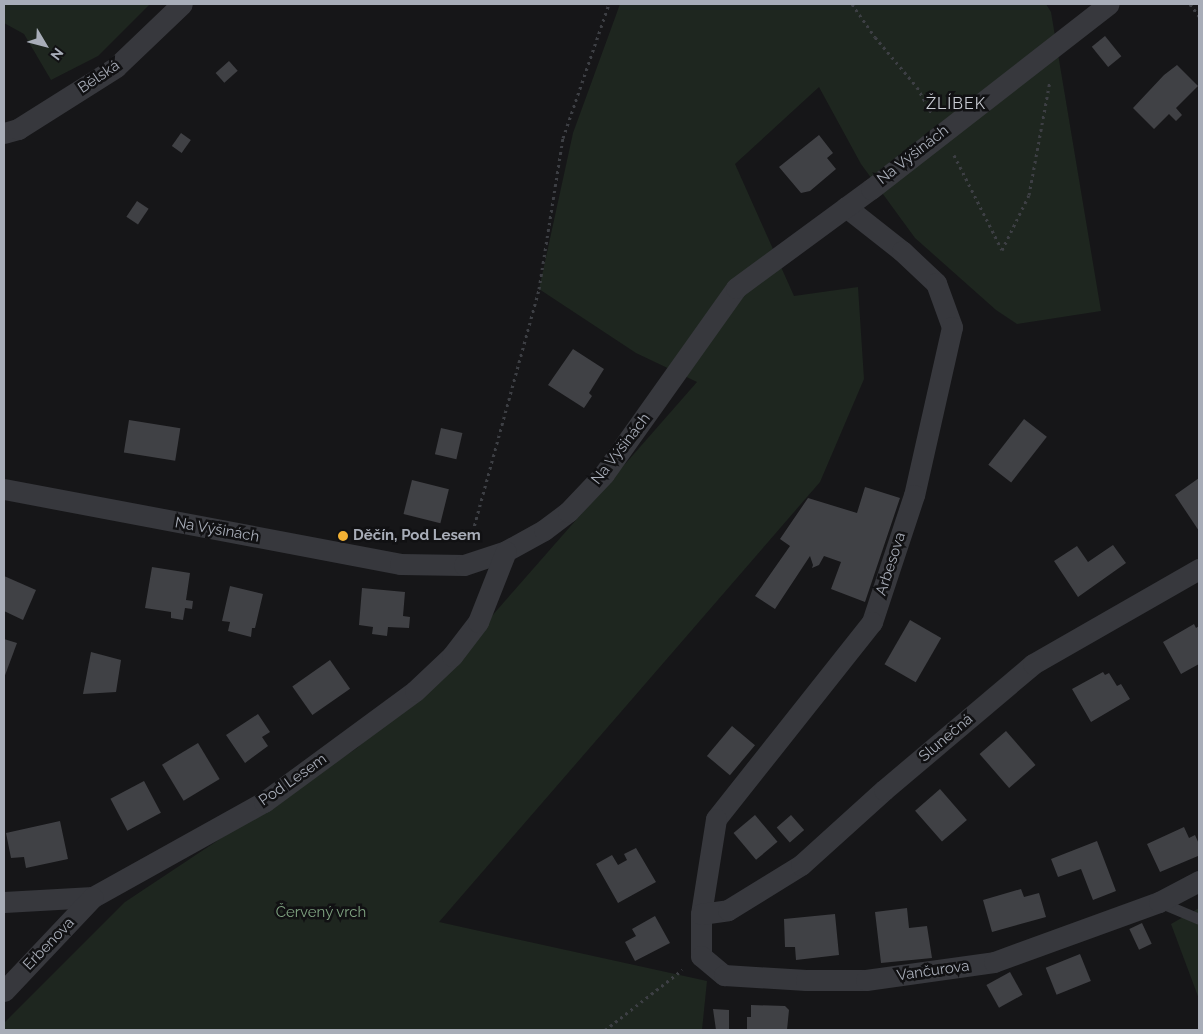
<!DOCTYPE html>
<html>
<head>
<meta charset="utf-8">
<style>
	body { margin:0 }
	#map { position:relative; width:1203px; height:1034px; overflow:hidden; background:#161618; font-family:Raleway,sans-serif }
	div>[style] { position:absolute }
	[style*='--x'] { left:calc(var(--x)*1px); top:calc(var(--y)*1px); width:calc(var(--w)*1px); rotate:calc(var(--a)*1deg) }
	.green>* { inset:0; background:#1e261f }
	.building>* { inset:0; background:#404145; transform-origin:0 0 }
	.path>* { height:3px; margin-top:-1.5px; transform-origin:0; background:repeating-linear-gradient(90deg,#3d3f44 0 2.5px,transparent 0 6.5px) }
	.lane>* { height:11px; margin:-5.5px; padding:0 5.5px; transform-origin:5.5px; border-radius:5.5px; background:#37383d }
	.street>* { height:21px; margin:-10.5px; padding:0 10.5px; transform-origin:10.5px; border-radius:10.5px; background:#37383d }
	.dots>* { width:14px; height:14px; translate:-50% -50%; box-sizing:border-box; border:2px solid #111113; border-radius:50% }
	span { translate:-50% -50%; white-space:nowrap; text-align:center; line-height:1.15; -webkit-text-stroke:5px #111113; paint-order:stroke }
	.street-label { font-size:15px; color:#a8adb8 }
	.poi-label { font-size:15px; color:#a8adb8; font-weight:700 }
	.left { translate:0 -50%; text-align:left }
	.park-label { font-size:15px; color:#7fa381 }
	.neighbourhood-label { font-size:16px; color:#c9ccd4; letter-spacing:1px }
	.frame { position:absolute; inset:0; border:5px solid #a8adb8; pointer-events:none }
	.north { position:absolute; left:20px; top:20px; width:50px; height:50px; -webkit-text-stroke:4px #111113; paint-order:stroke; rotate:127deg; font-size:14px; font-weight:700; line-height:20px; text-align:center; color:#a8adb8 }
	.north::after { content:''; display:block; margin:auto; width:18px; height:22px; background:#a8adb8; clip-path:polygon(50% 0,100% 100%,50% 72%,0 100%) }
</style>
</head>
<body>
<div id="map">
	<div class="green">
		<i style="clip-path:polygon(4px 4px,150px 4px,98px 56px,51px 80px,24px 34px,4px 23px)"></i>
		<i style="clip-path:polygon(620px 4px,1046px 4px,1051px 12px,1101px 311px,1017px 324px,996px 310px,915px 238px,861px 164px,819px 87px,735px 164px,794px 296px,858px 287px,864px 379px,820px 482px,439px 922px,707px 981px,702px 1030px,4px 1030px,4px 1023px,125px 902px,357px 748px,455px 658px,697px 382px,636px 353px,539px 289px,573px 133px)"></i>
		<i style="clip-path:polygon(1199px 908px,1199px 999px,1171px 924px)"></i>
	</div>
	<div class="building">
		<i style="left:1105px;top:36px;width:26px;height:17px;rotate:51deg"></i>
		<i style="left:229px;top:61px;width:13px;height:18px;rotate:48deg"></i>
		<i style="clip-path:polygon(1177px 65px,1198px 86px,1176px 108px,1182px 115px,1176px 121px,1169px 114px,1154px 129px,1133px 108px,1164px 75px)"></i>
		<i style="left:181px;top:133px;width:12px;height:16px;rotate:35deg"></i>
		<i style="clip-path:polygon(819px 135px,833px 153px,827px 158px,836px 169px,810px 191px,801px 193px,779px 167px)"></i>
		<i style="left:137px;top:201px;width:14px;height:19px;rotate:34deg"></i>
		<i style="clip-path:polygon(573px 349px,604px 369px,589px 393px,592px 396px,584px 408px,548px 385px)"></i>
		<i style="left:1024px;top:419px;width:29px;height:58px;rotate:38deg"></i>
		<i style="left:129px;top:420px;width:52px;height:33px;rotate:9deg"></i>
		<i style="left:441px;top:428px;width:22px;height:27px;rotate:13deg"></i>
		<i style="clip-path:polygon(1199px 478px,1199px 531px,1175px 495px)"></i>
		<i style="left:412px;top:480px;width:38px;height:35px;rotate:14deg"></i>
		<i style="clip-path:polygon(865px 487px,900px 498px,865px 602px,831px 589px,841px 562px,824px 556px,819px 565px,812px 568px,813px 565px,810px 556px,775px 609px,755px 596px,790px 546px,780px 539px,808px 498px,857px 513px)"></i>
		<i style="clip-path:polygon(1113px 545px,1126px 563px,1078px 597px,1054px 561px,1077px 546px,1088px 562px)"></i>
		<i style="clip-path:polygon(152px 567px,190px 573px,186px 600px,193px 601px,192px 609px,185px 608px,183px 620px,171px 618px,171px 612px,145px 608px)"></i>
		<i style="clip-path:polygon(4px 576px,36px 590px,23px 620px,4px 611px)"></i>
		<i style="clip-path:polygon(230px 586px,263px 594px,255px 628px,252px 628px,251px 637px,228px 631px,230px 622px,222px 621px)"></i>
		<i style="clip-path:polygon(362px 588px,405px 592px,403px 616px,410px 617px,409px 628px,388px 627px,387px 636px,372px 634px,373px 627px,359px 625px)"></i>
		<i style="left:910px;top:620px;width:36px;height:51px;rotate:30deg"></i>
		<i style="clip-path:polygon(1194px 624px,1196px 628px,1199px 626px,1199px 664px,1181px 674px,1163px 642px)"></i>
		<i style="clip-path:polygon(4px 639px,17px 643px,4px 678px)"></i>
		<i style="clip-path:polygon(91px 652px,121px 660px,116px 692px,83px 694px)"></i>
		<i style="left:330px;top:660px;width:35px;height:46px;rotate:55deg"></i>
		<i style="clip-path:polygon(1103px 672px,1105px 675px,1109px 673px,1117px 686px,1121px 684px,1130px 699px,1091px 722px,1072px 689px)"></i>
		<i style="clip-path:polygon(258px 714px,270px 732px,262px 737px,268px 746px,245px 763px,226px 735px)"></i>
		<i style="left:732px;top:726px;width:30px;height:39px;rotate:40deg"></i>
		<i style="left:1006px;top:731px;width:45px;height:35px;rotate:49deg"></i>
		<i style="left:198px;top:743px;width:42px;height:42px;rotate:59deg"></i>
		<i style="left:144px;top:781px;width:36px;height:38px;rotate:62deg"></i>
		<i style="left:940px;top:789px;width:41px;height:33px;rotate:49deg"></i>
		<i style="left:755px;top:815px;width:35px;height:28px;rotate:50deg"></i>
		<i style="left:791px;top:815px;width:20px;height:19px;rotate:49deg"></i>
		<i style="clip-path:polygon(60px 821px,68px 859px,26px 868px,24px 857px,11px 858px,6px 833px)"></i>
		<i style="clip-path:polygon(1184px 827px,1189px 838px,1195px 835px,1199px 844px,1198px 856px,1160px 872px,1147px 844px)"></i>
		<i style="clip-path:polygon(1097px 841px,1116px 891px,1093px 900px,1081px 869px,1058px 877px,1051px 859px)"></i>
		<i style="clip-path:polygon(636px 848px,656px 882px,618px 903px,596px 864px,612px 855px,618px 865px,627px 860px,624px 854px)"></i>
		<i style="clip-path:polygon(1021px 889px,1024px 897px,1039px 893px,1046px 917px,992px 932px,983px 900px)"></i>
		<i style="clip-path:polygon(907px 908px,909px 928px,927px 926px,932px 958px,881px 963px,875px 912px)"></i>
		<i style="clip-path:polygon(835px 914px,839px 955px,796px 960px,795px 947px,785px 947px,784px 919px)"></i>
		<i style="clip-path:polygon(655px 916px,670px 943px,635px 961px,625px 942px,636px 936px,632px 929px)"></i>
		<i style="left:1142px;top:923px;width:23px;height:14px;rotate:65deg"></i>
		<i style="left:1080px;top:954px;width:29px;height:37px;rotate:68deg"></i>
		<i style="left:1010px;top:972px;width:26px;height:27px;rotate:61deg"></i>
		<i style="clip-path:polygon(751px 1005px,785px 1006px,789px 1010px,787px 1030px,747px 1030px,747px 1017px,751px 1017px)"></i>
		<i style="clip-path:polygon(713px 1009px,729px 1010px,729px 1030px,716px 1030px)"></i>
	</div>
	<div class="path">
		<i style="--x:852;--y:4;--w:40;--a:55.1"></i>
		<i style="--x:875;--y:37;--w:65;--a:50"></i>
		<i style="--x:917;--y:87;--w:29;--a:61"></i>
		<i style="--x:1190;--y:4;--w:15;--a:53"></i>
		<i style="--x:954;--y:155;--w:106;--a:63.2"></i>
		<i style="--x:1002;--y:250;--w:61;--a:-63.9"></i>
		<i style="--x:1029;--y:195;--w:116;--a:-79.6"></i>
		<i style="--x:471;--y:538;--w:258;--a:-74.7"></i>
		<i style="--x:539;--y:289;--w:153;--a:-81"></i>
		<i style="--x:563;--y:138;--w:142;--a:-71.1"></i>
		<i style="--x:605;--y:1030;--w:98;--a:-37.9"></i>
	</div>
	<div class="lane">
		<i style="--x:1159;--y:902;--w:43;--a:23"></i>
	</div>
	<div class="street">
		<i style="--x:4;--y:133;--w:15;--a:-16"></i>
		<i style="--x:18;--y:129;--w:116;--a:-32.3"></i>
		<i style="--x:116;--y:67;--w:91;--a:-43.7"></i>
		<i style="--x:846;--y:207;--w:71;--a:38.2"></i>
		<i style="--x:902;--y:251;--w:47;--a:43.3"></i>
		<i style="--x:936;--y:283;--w:47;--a:70"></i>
		<i style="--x:952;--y:327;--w:172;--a:102.7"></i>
		<i style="--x:914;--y:495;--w:134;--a:108.3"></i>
		<i style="--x:872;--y:622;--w:251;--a:128.4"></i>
		<i style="--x:716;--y:819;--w:96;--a:99"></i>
		<i style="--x:701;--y:914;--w:42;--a:90"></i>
		<i style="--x:701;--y:956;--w:30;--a:40"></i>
		<i style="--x:724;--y:975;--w:82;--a:3.5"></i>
		<i style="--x:806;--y:980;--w:60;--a:0"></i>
		<i style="--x:866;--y:980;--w:129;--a:-8"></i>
		<i style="--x:994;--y:962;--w:176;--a:-20"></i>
		<i style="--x:1159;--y:902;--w:45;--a:-27.7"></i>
		<i style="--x:4;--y:489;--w:403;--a:10.7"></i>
		<i style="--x:400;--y:564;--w:64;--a:0.9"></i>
		<i style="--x:464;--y:565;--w:44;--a:-18.4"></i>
		<i style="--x:506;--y:551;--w:43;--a:-28.9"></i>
		<i style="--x:544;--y:530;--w:30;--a:-37"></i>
		<i style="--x:568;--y:512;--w:52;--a:-46.5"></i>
		<i style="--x:604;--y:474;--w:228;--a:-54.6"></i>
		<i style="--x:736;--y:288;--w:167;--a:-36.3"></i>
		<i style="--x:871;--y:189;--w:301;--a:-37.9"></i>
		<i style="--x:4;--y:902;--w:89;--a:-3.2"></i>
		<i style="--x:93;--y:897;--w:196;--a:-29.1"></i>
		<i style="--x:264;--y:802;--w:187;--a:-36.3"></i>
		<i style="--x:415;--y:691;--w:51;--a:-43.4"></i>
		<i style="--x:452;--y:656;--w:43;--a:-52.6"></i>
		<i style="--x:478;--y:622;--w:76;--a:-68.5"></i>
		<i style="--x:701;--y:914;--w:27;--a:-8"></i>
		<i style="--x:728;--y:910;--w:86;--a:-31.7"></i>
		<i style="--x:801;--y:865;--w:112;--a:-42.1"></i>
		<i style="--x:884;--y:790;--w:195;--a:-40.2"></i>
		<i style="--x:1033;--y:664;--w:191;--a:-29.8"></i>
		<i style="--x:4;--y:991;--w:129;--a:-46.6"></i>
	</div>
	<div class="dots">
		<i style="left:343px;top:536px;background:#f2b134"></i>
	</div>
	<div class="street-label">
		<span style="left:99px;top:77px;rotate:-34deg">Bělská</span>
		<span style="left:913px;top:155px;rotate:-38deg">Na Výšinách</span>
		<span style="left:621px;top:449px;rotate:-52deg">Na Výšinách</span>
		<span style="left:217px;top:530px;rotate:10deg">Na Výšinách</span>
		<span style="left:891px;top:564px;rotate:-72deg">Arbesova</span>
		<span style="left:946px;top:738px;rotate:-40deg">Slunečná</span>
		<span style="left:293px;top:780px;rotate:-35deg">Pod Lesem</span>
		<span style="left:49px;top:944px;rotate:-46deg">Erbenova</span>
		<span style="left:933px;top:971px;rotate:-8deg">Vančurova</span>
	</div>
	<div class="poi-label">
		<span class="left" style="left:353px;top:536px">Děčín, Pod Lesem</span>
	</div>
	<div class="park-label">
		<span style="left:321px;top:913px">Červený vrch</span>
	</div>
	<div class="neighbourhood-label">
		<span style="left:956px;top:104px">ŽLÍBEK</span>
	</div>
	<div class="frame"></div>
	<div class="north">N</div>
</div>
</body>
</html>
